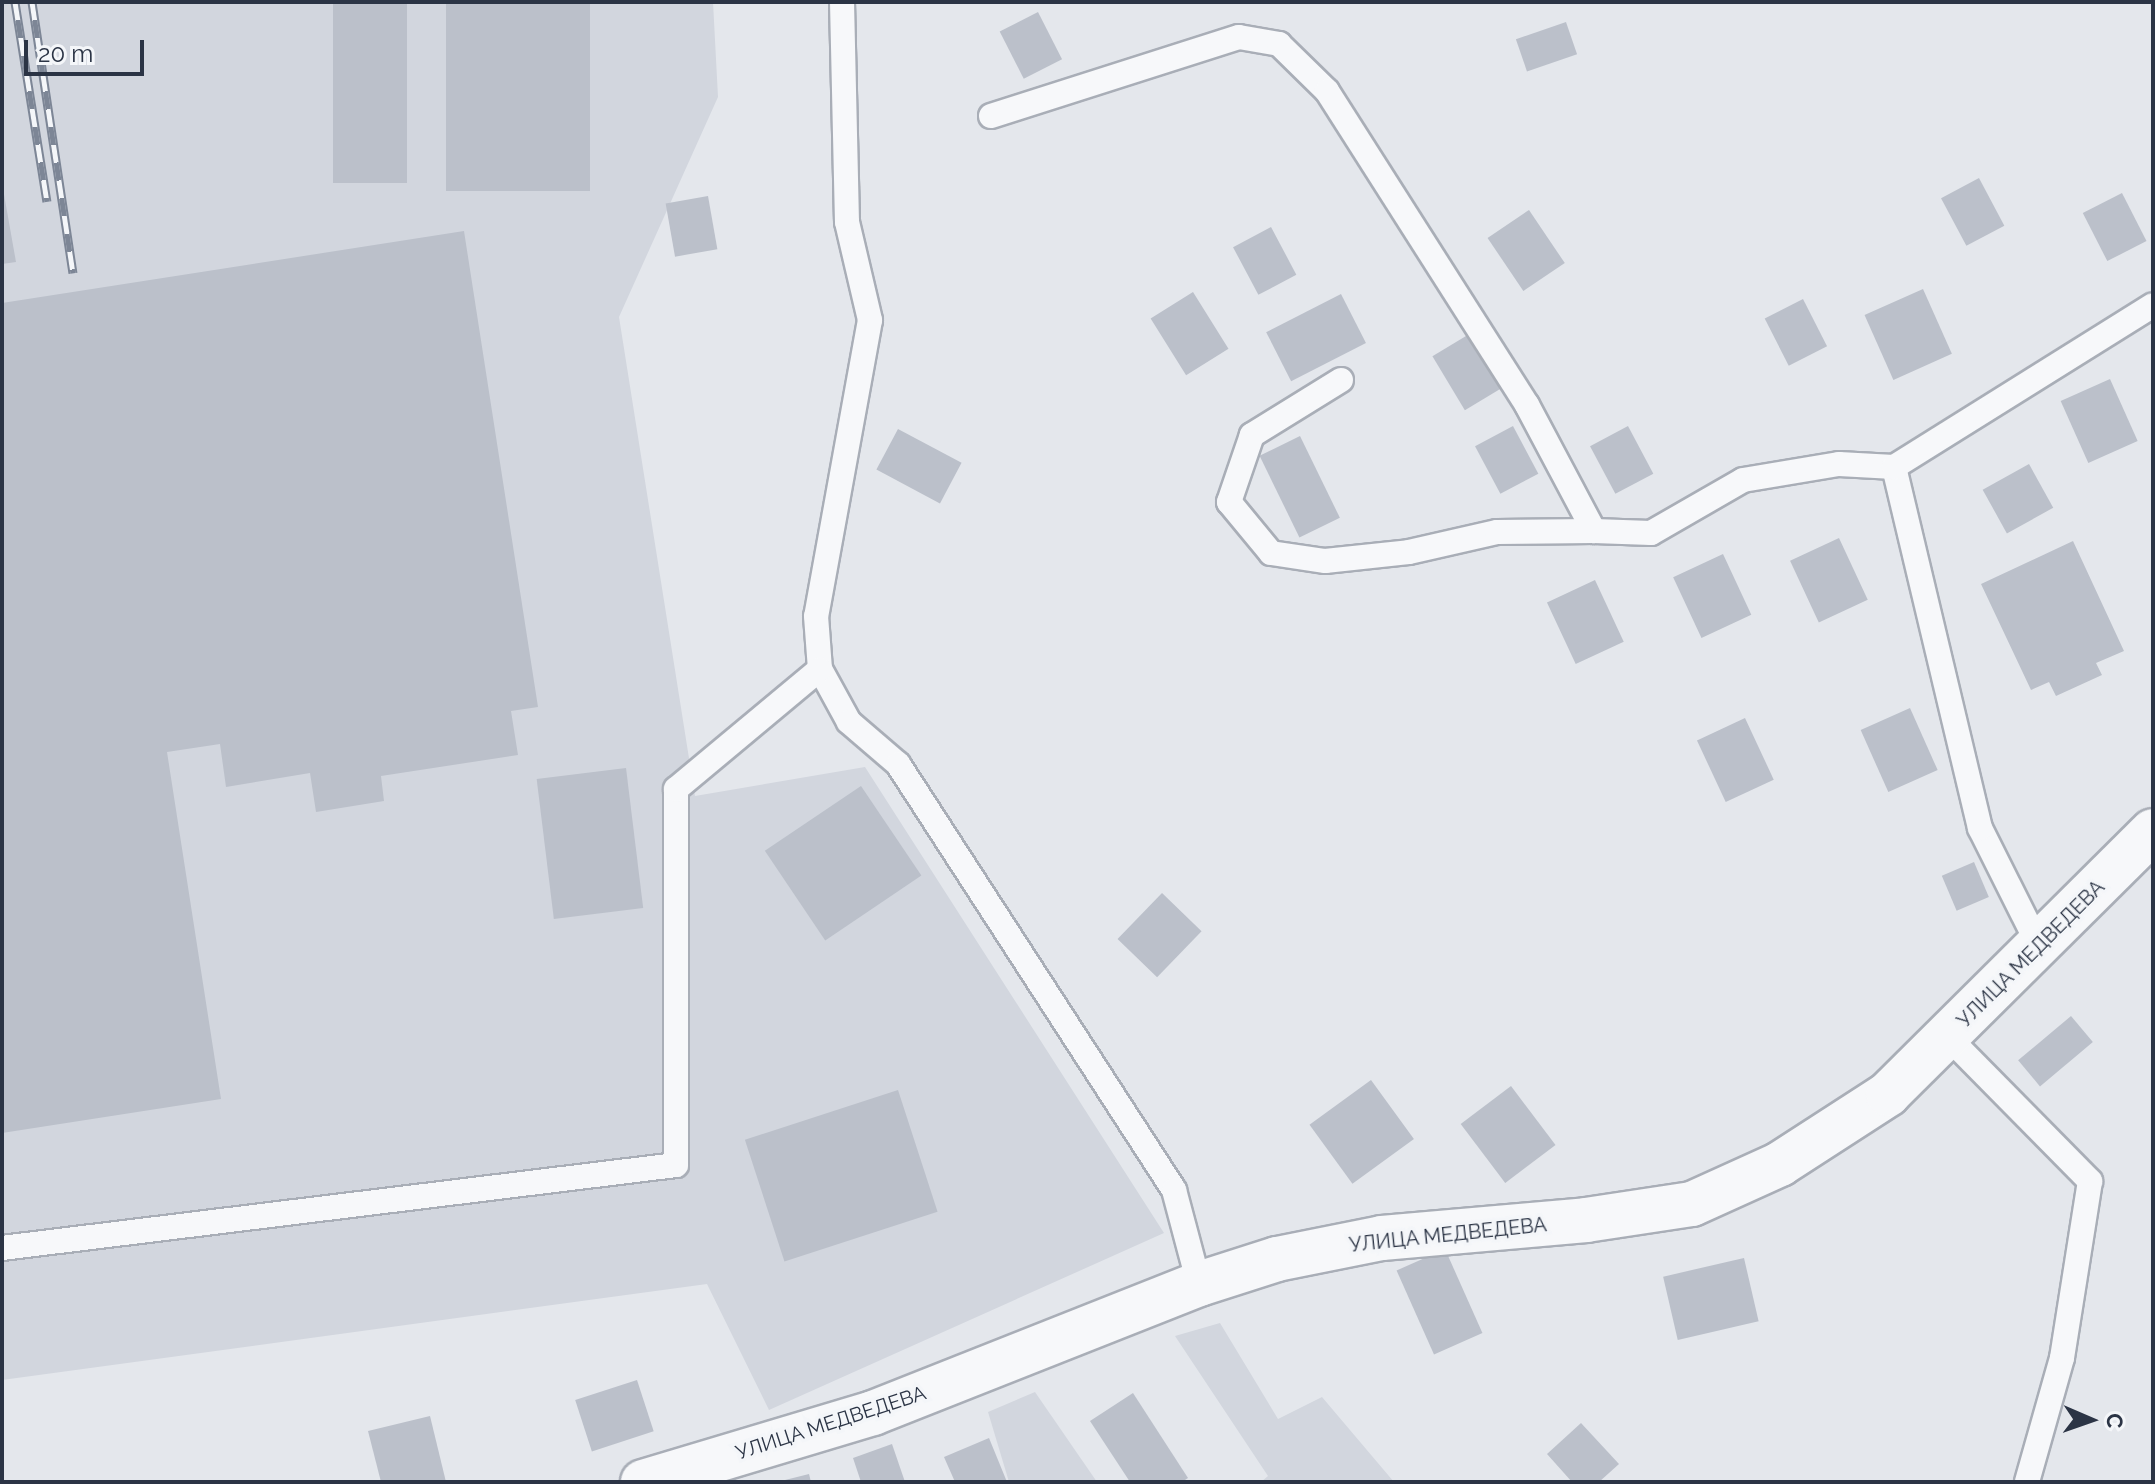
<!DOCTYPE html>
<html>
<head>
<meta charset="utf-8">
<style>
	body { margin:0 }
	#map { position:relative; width:2155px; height:1484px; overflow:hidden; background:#e4e7ec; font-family:Raleway,sans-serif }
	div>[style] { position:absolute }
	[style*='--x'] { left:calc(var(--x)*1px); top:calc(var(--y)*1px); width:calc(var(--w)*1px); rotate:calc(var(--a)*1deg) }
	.built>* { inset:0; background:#d2d6de }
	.building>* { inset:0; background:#bbc0ca; transform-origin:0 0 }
	.roads { filter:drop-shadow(2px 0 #a9aeb7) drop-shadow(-2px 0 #a9aeb7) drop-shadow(0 2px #a9aeb7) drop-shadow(0 -2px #a9aeb7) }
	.service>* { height:24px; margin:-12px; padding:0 12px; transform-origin:12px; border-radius:12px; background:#f7f8fa }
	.minor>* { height:44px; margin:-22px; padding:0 22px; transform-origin:22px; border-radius:22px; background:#f7f8fa }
	.rail>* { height:9px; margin-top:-4.5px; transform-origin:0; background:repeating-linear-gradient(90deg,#f4f6f9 0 18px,#7d8696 0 36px); box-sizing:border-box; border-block:2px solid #7d8696 }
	span { translate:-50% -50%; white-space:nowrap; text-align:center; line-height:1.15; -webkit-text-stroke:7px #f4f6f9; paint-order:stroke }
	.street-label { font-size:20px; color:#2b3445 }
	.frame { position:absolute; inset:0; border:4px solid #2b3445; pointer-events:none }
	.north { position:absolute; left:2051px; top:1380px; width:80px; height:80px; -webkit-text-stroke:6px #f4f6f9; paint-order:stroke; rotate:92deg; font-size:22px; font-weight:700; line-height:32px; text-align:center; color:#2b3445 }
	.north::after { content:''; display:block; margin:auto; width:28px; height:36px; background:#2b3445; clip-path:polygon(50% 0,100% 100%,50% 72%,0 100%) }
	.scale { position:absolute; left:24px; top:40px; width:120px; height:36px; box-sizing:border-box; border:4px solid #2b3445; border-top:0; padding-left:10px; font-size:24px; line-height:28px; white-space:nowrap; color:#2b3445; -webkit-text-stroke:6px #f4f6f9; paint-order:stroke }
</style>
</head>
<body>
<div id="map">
	<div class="built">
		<i style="clip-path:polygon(2px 2px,713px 2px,718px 97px,619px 317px,695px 796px,865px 767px,1164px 1233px,769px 1410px,707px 1284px,2px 1380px)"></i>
		<i style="clip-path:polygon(1220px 1323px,1278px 1419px,1322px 1397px,1394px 1482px,1261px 1482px,1268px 1476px,1175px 1336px)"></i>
		<i style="clip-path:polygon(1035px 1392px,1097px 1482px,1009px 1482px,988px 1412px)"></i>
	</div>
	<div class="building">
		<i style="left:333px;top:2px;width:74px;height:181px"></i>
		<i style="left:446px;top:2px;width:144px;height:189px"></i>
		<i style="left:1038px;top:12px;width:53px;height:43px;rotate:63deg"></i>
		<i style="left:1566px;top:22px;width:34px;height:53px;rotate:71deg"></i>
		<i style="left:1979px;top:178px;width:54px;height:43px;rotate:62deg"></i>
		<i style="clip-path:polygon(2px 183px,16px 262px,2px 264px)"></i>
		<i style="left:2122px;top:193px;width:54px;height:44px;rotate:63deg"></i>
		<i style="left:708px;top:196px;width:54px;height:43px;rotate:80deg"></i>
		<i style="left:1529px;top:210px;width:64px;height:50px;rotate:56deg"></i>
		<i style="left:1271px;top:227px;width:54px;height:43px;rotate:62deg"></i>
		<i style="clip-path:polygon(464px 231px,538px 707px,511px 711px,518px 755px,381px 776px,384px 801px,316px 812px,310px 773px,226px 787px,220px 744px,167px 752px,221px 1099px,2px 1133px,2px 303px)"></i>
		<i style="left:1923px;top:289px;width:71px;height:64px;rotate:66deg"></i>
		<i style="left:1193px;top:292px;width:67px;height:50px;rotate:58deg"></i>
		<i style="left:1341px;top:294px;width:55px;height:84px;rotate:63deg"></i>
		<i style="left:1803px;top:299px;width:53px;height:43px;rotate:63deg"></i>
		<i style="left:1471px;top:333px;width:63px;height:45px;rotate:59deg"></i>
		<i style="left:2110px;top:379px;width:68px;height:54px;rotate:66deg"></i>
		<i style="left:1513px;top:426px;width:54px;height:43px;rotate:62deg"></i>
		<i style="left:1628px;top:426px;width:54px;height:43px;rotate:62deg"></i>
		<i style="left:898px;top:429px;width:72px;height:46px;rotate:28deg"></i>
		<i style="left:1300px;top:436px;width:91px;height:45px;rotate:64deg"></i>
		<i style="left:2029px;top:464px;width:50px;height:53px;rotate:61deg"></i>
		<i style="left:1839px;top:538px;width:68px;height:54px;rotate:65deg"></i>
		<i style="clip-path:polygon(2073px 541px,2124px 651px,2096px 663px,2102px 675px,2056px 696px,2049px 682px,2031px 690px,1981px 584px)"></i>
		<i style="left:1723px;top:554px;width:67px;height:55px;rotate:65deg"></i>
		<i style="left:1595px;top:580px;width:68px;height:53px;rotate:65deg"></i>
		<i style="left:1910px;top:708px;width:68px;height:54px;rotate:66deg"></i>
		<i style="left:1745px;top:718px;width:68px;height:53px;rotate:65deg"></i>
		<i style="left:626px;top:768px;width:141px;height:90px;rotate:83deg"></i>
		<i style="left:861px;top:786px;width:108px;height:116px;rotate:56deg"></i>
		<i style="left:1974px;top:862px;width:38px;height:35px;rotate:67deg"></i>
		<i style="left:1162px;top:893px;width:55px;height:64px;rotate:44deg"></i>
		<i style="left:2071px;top:1016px;width:34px;height:69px;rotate:50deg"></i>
		<i style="left:1371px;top:1080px;width:73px;height:76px;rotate:54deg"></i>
		<i style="left:1511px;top:1086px;width:74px;height:63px;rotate:53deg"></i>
		<i style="left:898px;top:1090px;width:128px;height:161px;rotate:72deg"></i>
		<i style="left:1445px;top:1249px;width:92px;height:53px;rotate:66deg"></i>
		<i style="left:1744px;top:1258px;width:65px;height:83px;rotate:77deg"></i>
		<i style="left:637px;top:1380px;width:54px;height:65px;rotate:72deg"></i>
		<i style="clip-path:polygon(1133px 1393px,1188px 1478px,1182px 1482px,1130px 1482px,1090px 1421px)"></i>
		<i style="clip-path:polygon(430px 1416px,446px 1482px,381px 1482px,368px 1431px)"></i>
		<i style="clip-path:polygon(1581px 1423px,1619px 1464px,1599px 1482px,1572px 1482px,1547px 1454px)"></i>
		<i style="clip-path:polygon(989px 1438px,1007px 1482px,955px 1482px,944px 1457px)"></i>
		<i style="clip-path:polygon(892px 1444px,905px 1482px,861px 1482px,853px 1458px)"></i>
		<i style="clip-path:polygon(809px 1474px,811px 1482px,781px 1482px,781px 1481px)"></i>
	</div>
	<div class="roads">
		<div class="service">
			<i style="--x:842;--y:2;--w:220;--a:88.7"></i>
			<i style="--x:847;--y:222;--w:101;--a:76.8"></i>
			<i style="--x:870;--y:320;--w:301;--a:100.3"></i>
			<i style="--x:816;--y:616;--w:53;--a:85.7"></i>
			<i style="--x:820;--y:669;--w:60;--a:61.3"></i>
			<i style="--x:849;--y:722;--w:65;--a:40.6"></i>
			<i style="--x:898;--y:764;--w:508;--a:57.06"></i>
			<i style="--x:1174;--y:1190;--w:97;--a:75.1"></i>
			<i style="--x:991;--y:116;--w:260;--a:-17.7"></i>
			<i style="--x:1239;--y:37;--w:41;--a:9.9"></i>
			<i style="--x:1279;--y:44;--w:67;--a:44.4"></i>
			<i style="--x:1327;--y:91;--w:372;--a:57.5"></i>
			<i style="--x:1527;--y:405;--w:143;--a:62"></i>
			<i style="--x:1594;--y:531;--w:57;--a:2"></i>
			<i style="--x:1651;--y:533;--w:106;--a:-29.9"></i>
			<i style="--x:1743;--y:480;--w:97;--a:-9.5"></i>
			<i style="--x:1839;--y:464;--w:55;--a:3.1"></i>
			<i style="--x:1341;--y:380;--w:105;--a:148.3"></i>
			<i style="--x:1252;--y:435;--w:71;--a:108.9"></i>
			<i style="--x:1229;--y:502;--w:66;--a:50.5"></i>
			<i style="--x:1271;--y:553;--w:55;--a:8.4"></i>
			<i style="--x:1325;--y:561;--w:84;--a:-6.1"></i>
			<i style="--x:1409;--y:552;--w:90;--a:-12.8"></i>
			<i style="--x:1497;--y:532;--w:97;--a:-0.6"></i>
			<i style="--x:2040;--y:948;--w:134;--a:-116.6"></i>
			<i style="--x:1980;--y:828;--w:371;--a:-103.4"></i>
			<i style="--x:1894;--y:467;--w:305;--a:-32"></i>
			<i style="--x:1947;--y:1036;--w:204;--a:45.4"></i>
			<i style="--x:2090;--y:1181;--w:179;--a:99"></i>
			<i style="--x:2062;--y:1358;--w:129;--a:105.8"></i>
			<i style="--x:2;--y:1248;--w:679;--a:-7.02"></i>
			<i style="--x:676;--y:1165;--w:376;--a:-90"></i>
			<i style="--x:676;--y:789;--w:187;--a:-39.8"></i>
		</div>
		<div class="minor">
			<i style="--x:643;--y:1482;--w:240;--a:-16.7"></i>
			<i style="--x:873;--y:1413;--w:351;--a:-21.6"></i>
			<i style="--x:1199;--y:1284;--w:82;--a:-17.8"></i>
			<i style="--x:1277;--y:1259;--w:107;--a:-11.3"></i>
			<i style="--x:1382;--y:1238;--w:205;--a:-5"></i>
			<i style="--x:1586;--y:1220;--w:107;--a:-8.6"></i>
			<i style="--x:1692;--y:1204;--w:97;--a:-24.4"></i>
			<i style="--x:1780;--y:1164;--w:129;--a:-32.9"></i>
			<i style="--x:1888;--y:1094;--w:373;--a:-44.8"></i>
		</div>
	</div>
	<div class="rail">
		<i style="--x:15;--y:2;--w:202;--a:80.9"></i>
		<i style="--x:32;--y:2;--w:274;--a:81.4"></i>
	</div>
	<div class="street-label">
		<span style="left:2031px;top:954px;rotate:-45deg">УЛИЦА МЕДВЕДЕВА</span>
		<span style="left:1448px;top:1235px;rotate:-6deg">УЛИЦА МЕДВЕДЕВА</span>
		<span style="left:831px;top:1423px;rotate:-18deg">УЛИЦА МЕДВЕДЕВА</span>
	</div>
	<div class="frame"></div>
	<div class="north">С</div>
	<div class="scale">20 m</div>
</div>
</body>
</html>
